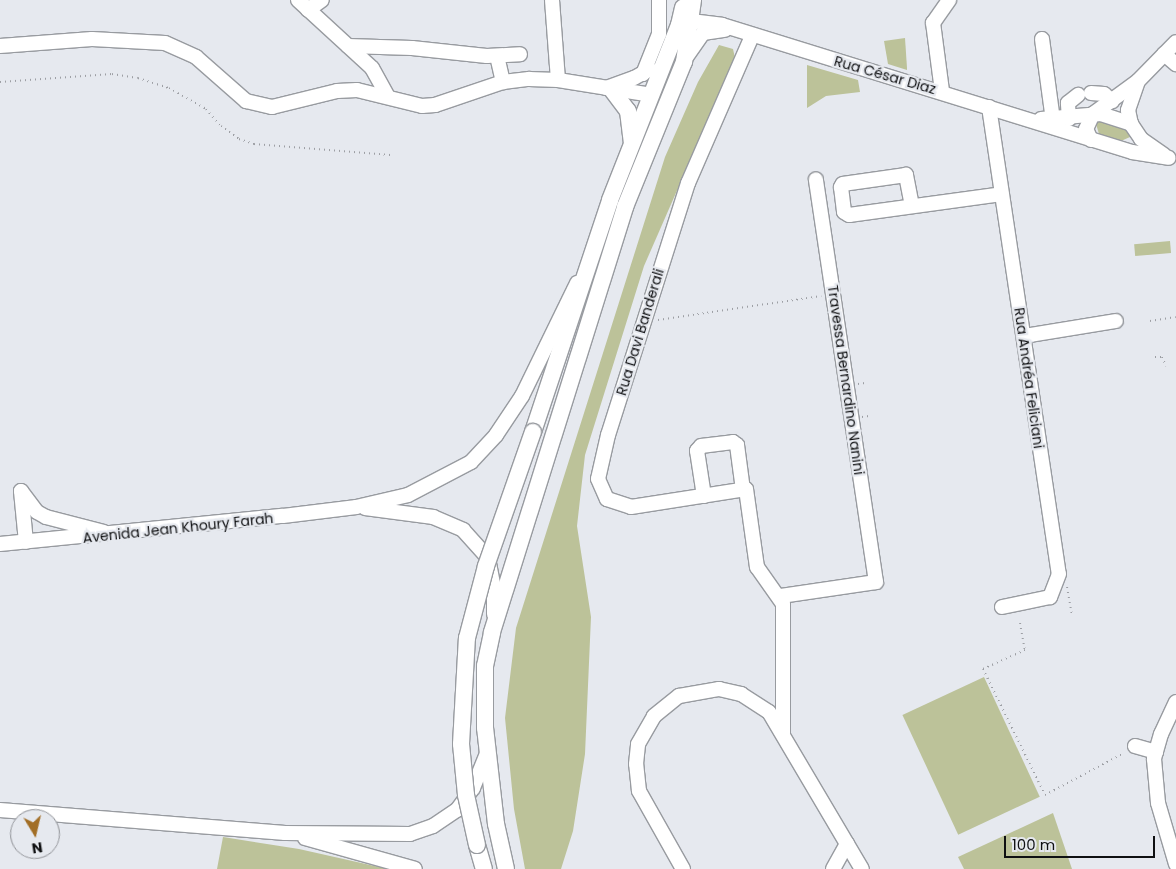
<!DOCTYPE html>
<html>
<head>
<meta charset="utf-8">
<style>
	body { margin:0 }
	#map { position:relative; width:1176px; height:869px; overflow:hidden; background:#e6e9ef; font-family:Poppins,sans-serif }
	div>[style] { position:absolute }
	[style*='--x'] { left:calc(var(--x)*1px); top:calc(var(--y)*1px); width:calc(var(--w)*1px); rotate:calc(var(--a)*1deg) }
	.green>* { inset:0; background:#bcc299; transform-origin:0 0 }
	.path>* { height:2px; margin-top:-1px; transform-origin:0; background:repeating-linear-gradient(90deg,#9d9fa4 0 1px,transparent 0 5px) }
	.roads { filter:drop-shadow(1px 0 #989ba0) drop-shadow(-1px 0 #989ba0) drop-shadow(0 1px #989ba0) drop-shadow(0 -1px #989ba0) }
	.minor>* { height:14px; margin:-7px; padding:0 7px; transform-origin:7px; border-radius:7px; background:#fff }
	.major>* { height:16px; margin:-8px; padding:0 8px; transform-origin:8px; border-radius:8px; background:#fff }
	.bridges { filter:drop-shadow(1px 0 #989ba0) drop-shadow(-1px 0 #989ba0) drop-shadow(0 1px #989ba0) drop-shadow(0 -1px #989ba0) }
	.major-bridge>* { height:16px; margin:-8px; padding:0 8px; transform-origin:8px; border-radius:8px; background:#fff }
	span { translate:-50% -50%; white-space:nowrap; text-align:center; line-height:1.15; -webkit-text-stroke:4.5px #e6e9ef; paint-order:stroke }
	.street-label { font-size:14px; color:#0f1012 }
	.north { position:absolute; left:10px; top:809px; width:50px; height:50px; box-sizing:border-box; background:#e6e9ef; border:1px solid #909297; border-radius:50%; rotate:171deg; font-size:14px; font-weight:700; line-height:20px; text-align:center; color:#0f1012 }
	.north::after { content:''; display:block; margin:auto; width:18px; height:22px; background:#a26e26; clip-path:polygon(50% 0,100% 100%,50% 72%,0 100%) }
	.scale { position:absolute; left:1004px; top:836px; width:151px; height:22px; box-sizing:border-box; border:2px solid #0f1012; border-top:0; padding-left:6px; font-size:15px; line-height:18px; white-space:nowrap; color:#0f1012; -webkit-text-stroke:4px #e6e9ef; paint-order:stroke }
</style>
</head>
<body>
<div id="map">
	<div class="green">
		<i style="clip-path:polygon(905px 38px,907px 68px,907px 70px,888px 64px,884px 41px)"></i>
		<i style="clip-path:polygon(719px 45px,733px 49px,735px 58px,644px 266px,585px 455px,577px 526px,591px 617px,585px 754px,573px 831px,561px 869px,525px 869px,514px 809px,505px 718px,516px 628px,665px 157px,698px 82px)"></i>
		<i style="clip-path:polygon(807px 65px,858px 80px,860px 92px,826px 96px,807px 108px)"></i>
		<i style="clip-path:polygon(1100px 119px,1127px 126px,1130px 137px,1121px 141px,1099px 134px,1096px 124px)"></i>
		<i style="left:1170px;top:241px;width:12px;height:36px;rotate:85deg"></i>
		<i style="left:984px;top:677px;width:132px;height:90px;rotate:65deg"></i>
		<i style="clip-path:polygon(1053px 813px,1072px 869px,964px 869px,958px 857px)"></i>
		<i style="clip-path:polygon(223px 837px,299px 849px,388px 869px,217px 869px)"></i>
	</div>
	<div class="path">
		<i style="--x:0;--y:82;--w:112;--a:-4.1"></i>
		<i style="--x:112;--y:74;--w:26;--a:9"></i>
		<i style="--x:138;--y:78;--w:33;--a:18"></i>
		<i style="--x:169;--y:88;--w:43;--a:29.6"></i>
		<i style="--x:206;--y:109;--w:23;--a:49"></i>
		<i style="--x:221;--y:126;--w:22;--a:36"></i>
		<i style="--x:239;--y:139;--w:16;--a:18"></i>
		<i style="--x:254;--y:144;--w:137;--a:4.6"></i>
		<i style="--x:658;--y:320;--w:165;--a:-8.4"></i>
		<i style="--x:1150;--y:321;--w:26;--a:-9"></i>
		<i style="--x:1155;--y:357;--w:7;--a:0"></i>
		<i style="--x:1162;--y:357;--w:10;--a:66"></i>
		<i style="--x:858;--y:384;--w:7;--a:-8"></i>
		<i style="--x:862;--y:417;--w:7;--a:-8"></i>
		<i style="--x:1067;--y:587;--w:28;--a:80"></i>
		<i style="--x:1020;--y:623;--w:27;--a:80"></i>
		<i style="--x:1025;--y:650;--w:46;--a:155.7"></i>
		<i style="--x:983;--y:669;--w:140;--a:63.8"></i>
		<i style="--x:1045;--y:795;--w:89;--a:-28"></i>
	</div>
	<div class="roads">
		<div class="minor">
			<i style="--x:298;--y:0;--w:100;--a:42.6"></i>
			<i style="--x:372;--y:68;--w:33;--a:61"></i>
			<i style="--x:552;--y:0;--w:80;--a:85.7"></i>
			<i style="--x:308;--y:10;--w:17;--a:-36"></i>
			<i style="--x:691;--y:21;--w:31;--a:7"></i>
			<i style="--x:722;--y:25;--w:429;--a:17.2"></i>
			<i style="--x:1132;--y:152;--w:37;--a:9"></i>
			<i style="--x:752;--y:36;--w:160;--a:113.5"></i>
			<i style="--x:688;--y:183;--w:264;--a:107.6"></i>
			<i style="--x:608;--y:435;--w:45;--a:102.8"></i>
			<i style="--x:598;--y:479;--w:22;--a:66"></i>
			<i style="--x:607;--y:499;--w:25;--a:18"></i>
			<i style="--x:631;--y:507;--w:116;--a:-8.9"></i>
			<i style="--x:746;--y:489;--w:79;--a:82"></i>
			<i style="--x:757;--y:567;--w:45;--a:54.9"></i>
			<i style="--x:783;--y:604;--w:129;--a:90"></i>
			<i style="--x:1042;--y:39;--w:82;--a:82.3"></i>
			<i style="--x:0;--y:46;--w:92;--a:-4.4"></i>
			<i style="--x:92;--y:39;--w:73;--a:3.1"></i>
			<i style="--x:165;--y:43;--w:34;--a:24"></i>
			<i style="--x:196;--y:57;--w:67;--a:41.3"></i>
			<i style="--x:246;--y:101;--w:27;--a:13"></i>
			<i style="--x:272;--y:107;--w:67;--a:-13.8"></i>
			<i style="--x:337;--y:91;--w:20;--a:-3"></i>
			<i style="--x:357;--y:90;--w:67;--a:13.8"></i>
			<i style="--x:422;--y:106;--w:13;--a:-4"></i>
			<i style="--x:435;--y:105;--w:72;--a:-18.7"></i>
			<i style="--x:503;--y:82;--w:26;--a:-7"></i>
			<i style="--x:529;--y:79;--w:29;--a:2"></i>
			<i style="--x:558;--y:80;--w:95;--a:9.1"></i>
			<i style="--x:348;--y:46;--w:64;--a:1.8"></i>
			<i style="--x:412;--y:48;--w:75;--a:6.1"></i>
			<i style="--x:487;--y:56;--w:33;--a:-3"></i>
			<i style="--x:1164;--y:54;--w:16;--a:40"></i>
			<i style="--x:497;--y:56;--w:27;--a:77"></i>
			<i style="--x:687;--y:56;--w:28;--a:-55"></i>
			<i style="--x:703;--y:33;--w:22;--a:-8"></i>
			<i style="--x:643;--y:74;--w:43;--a:-68.2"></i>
			<i style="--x:659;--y:34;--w:34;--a:-90"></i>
			<i style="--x:1137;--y:84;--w:28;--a:109"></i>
			<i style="--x:1128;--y:110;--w:14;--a:78"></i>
			<i style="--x:1131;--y:124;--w:18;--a:56"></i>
			<i style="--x:1141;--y:139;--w:28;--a:35"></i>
			<i style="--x:606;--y:88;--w:30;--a:-20"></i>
			<i style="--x:634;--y:78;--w:18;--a:-29"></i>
			<i style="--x:942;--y:91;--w:69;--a:-97.5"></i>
			<i style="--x:933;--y:23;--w:28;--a:-55"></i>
			<i style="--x:1091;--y:93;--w:13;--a:4"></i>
			<i style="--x:1104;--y:94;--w:11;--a:41"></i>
			<i style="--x:989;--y:107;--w:472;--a:81.5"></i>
			<i style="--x:1059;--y:574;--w:25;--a:111"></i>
			<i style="--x:1050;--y:597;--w:49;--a:168.2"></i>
			<i style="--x:1041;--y:119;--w:60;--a:-4.8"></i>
			<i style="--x:1101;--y:114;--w:32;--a:18"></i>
			<i style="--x:1069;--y:119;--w:16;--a:-94"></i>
			<i style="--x:1068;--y:103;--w:13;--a:-39"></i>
			<i style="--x:1091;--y:140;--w:12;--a:-114"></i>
			<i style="--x:1086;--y:129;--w:17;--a:-65"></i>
			<i style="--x:1093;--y:114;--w:56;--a:-36.3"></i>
			<i style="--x:1138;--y:81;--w:54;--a:-45.7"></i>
			<i style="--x:912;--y:206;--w:32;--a:-101"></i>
			<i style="--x:906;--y:175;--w:64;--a:171.9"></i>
			<i style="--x:843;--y:184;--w:4;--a:124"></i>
			<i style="--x:841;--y:187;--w:25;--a:83"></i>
			<i style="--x:844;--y:212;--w:6;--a:31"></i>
			<i style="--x:849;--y:215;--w:154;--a:-7.8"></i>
			<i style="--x:1024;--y:336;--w:93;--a:-9.3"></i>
			<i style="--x:21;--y:491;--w:26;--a:53"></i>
			<i style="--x:37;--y:512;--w:10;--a:29"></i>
			<i style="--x:46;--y:517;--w:60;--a:14.5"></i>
			<i style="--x:21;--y:491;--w:51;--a:84.4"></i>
			<i style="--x:704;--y:496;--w:46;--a:-98.8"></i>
			<i style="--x:697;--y:451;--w:6;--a:-51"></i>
			<i style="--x:701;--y:446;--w:32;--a:-7"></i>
			<i style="--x:733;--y:442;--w:5;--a:37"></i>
			<i style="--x:737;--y:445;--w:45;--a:82.4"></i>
			<i style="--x:365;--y:508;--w:69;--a:7.5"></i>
			<i style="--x:433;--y:517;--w:33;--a:23"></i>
			<i style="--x:463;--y:530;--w:38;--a:48"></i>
			<i style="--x:488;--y:558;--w:31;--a:79"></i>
			<i style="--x:494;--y:588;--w:26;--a:90"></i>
			<i style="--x:0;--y:544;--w:284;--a:-5.7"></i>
			<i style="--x:283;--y:516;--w:74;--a:-7"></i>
			<i style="--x:356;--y:507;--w:53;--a:-13"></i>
			<i style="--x:408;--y:495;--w:71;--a:-27.6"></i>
			<i style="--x:471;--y:462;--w:37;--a:-47"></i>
			<i style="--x:496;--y:435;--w:47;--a:-56.3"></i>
			<i style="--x:522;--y:396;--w:126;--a:-64"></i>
			<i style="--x:781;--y:596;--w:96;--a:-8.4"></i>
			<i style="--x:876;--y:582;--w:407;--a:-98.5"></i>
			<i style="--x:1176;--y:702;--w:35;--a:115"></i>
			<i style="--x:1161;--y:734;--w:26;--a:106"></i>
			<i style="--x:1154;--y:759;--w:44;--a:84.8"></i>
			<i style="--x:1158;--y:803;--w:64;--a:73.6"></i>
			<i style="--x:1135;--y:746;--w:22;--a:16"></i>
			<i style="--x:0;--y:810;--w:286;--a:4.6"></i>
			<i style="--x:285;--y:833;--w:125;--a:0.5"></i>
			<i style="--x:410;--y:834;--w:24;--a:-19"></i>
			<i style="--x:433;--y:826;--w:29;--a:-34"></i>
			<i style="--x:457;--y:810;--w:27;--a:-54"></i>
			<i style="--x:473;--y:788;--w:38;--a:-68"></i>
			<i style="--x:305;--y:838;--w:114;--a:15.7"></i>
			<i style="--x:683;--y:869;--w:90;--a:-119.4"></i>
			<i style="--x:639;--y:791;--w:27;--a:-96"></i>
			<i style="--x:636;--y:764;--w:20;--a:-84"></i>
			<i style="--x:638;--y:744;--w:32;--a:-60"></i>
			<i style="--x:654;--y:716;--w:32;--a:-39"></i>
			<i style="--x:679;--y:696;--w:41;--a:-9.9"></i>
			<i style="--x:719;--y:689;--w:23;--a:13"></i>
			<i style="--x:741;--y:694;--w:33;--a:33"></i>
			<i style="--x:769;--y:712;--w:182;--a:59.4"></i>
			<i style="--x:833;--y:869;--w:29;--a:-61"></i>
		</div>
		<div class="major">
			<i style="--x:612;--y:90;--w:26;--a:53"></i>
			<i style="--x:628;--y:111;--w:31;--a:83"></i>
			<i style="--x:533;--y:432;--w:244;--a:-71.6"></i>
			<i style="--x:610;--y:200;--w:188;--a:-68.5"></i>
			<i style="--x:679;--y:25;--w:18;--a:-77"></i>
			<i style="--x:477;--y:845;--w:25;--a:74"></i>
			<i style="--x:506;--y:869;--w:46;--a:-102.5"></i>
			<i style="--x:496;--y:824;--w:97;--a:-96.5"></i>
			<i style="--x:485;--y:728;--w:62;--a:-90"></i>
			<i style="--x:485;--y:666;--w:35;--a:-78"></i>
			<i style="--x:492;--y:632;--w:445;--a:-72.6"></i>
			<i style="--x:625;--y:207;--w:157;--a:-67.9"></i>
			<i style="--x:684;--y:62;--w:63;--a:-81.7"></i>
		</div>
	</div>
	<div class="bridges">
		<div class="major-bridge">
			<i style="--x:477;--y:845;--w:51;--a:-102.4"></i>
			<i style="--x:466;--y:795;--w:51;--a:-95.6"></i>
			<i style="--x:461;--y:744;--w:106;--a:-86.8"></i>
			<i style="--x:467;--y:638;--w:74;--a:-75.2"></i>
			<i style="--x:486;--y:566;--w:142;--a:-70.7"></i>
		</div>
	</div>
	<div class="street-label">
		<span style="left:885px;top:75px;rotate:16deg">Rua César Diaz</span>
		<span style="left:640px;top:332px;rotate:-73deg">Rua Davi Banderali</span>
		<span style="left:1029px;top:378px;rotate:82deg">Rua Andréa Feliciani</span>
		<span style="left:846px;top:380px;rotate:82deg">Travessa Bernardino Nanini</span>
		<span style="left:178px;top:528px;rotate:-6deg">Avenida Jean Khoury Farah</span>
	</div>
	<div class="north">N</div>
	<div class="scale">100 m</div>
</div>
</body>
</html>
